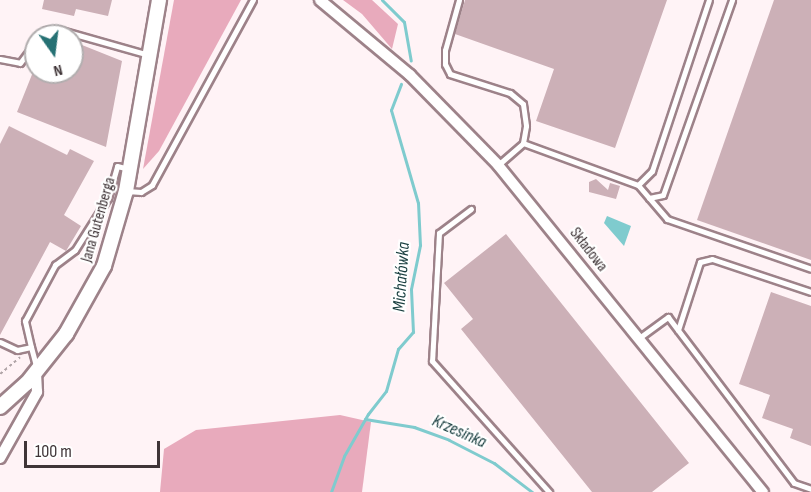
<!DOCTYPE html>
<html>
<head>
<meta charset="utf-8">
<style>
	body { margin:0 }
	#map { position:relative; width:811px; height:492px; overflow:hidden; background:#fff3f6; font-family:"Sofia Sans Condensed",sans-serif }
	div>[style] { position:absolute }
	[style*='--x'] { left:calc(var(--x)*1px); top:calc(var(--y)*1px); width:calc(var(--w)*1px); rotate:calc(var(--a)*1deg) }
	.forest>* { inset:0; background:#e8aabc }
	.water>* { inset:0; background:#7fcbce }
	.stream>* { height:3px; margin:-1.5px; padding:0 1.5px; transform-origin:1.5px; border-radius:1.5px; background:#7fcbce }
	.building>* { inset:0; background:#ccb0b7 }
	.path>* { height:1.5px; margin-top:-0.75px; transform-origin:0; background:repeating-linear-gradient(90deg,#b0a4a7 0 3px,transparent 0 6px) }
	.roads { filter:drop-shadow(2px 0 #9d8289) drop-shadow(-2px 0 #9d8289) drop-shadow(0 2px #9d8289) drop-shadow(0 -2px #9d8289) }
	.lane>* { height:5px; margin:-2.5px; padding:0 2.5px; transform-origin:2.5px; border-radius:2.5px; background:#fff }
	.street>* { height:10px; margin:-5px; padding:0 5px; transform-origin:5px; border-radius:5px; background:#fff }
	.secondary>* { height:14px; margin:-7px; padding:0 7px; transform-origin:7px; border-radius:7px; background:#fff }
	span { translate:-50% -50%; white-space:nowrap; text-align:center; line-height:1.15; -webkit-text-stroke:4.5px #fff; paint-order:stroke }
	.street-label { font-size:16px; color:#3f3437 }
	.water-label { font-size:18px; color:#1a3f40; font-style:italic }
	.north { position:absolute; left:24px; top:24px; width:60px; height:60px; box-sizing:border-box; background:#fff; border:2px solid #b2aeaf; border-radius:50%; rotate:166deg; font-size:16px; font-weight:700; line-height:24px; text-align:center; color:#3f3437 }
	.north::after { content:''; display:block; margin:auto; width:21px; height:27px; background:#267174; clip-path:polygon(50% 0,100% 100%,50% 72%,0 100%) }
	.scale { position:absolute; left:24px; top:441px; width:136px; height:27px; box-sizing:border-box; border:3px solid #3f3437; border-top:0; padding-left:8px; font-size:18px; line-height:21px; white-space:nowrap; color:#3f3437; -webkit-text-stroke:4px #fff; paint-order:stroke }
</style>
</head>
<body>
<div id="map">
	<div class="forest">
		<i style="clip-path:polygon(174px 0,241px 0,159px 151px,143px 169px)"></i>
		<i style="clip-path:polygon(343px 0,372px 0,398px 24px,392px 49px,362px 14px)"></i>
		<i style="clip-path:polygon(340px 415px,371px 422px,362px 492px,160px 492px,164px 449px,196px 430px)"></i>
	</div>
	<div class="water">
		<i style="clip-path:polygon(607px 216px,631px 226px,624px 246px,604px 223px)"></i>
	</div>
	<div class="stream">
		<i style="--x:382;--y:0;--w:31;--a:45"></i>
		<i style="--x:404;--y:22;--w:39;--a:80"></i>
		<i style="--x:365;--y:419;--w:50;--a:9.3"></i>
		<i style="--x:414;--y:427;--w:37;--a:20"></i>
		<i style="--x:449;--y:440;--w:51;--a:27.1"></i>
		<i style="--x:494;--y:463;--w:48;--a:37.3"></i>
		<i style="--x:331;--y:492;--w:38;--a:-70"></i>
		<i style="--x:344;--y:456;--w:48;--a:-60.3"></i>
		<i style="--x:368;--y:414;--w:29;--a:-52"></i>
		<i style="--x:386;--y:391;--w:44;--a:-74.1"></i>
		<i style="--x:398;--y:349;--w:23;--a:-49"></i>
		<i style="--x:413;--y:332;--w:43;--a:-92.7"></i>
		<i style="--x:411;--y:289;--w:45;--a:-78.4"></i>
		<i style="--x:420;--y:245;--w:42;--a:-92.7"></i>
		<i style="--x:418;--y:203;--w:97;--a:-106.2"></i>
		<i style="--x:391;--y:110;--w:28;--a:-69"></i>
	</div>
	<div class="building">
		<i style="clip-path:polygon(44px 0,112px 0,108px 16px,76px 9px,74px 16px,42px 9px)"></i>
		<i style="clip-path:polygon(465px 0,667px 0,615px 148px,536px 121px,554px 69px,455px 34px)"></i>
		<i style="clip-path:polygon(774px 0,811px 0,811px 260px,697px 220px)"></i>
		<i style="clip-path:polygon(72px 41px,122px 61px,106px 147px,17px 112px,33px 72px,72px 72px)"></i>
		<i style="clip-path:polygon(9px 126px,67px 155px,70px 149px,94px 161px,64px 215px,81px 226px,66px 251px,50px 242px,0 335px,0 144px)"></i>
		<i style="clip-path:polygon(596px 179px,608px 190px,610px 183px,620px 186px,616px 199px,589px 192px,589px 182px)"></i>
		<i style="clip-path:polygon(506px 234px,689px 463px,652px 492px,592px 492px,461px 329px,473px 319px,444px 283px)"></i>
		<i style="clip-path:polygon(771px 292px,811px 306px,811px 446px,790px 438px,793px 429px,762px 418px,770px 395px,739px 384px)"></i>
	</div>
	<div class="path">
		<i style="--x:0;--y:374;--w:26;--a:-40"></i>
	</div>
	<div class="roads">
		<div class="lane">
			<i style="--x:459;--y:0;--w:52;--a:105.6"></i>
			<i style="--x:445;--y:50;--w:14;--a:90"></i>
			<i style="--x:445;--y:64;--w:11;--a:63"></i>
			<i style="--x:450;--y:74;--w:63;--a:17.6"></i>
			<i style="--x:510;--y:93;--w:17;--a:40"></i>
			<i style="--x:523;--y:104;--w:22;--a:82"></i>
			<i style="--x:526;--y:126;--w:17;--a:100"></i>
			<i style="--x:40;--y:36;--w:8;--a:-45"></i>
			<i style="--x:46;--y:30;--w:11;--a:-5"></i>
			<i style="--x:57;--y:29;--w:96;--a:15.8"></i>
			<i style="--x:0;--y:59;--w:20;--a:11"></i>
			<i style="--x:20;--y:63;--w:26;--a:-53"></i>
			<i style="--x:498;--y:165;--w:33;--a:-41"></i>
			<i style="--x:523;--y:143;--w:122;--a:20.1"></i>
			<i style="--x:638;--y:185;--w:45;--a:49.5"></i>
			<i style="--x:667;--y:219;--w:152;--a:19.1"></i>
			<i style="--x:638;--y:185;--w:20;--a:-45"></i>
			<i style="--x:652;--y:171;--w:180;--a:-71.6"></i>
			<i style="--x:127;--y:191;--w:14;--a:4"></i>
			<i style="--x:141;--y:192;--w:13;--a:-32"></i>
			<i style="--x:152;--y:185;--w:211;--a:-61.4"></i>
			<i style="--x:649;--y:198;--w:14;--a:-12"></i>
			<i style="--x:663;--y:195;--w:207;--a:-70.5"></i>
			<i style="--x:471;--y:209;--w:40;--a:143"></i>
			<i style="--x:439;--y:233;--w:128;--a:93.1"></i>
			<i style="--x:432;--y:361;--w:176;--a:48.2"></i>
			<i style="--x:678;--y:330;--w:71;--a:-72.1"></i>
			<i style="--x:700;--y:262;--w:12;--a:-14"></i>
			<i style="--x:712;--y:259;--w:104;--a:18.4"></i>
			<i style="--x:639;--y:338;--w:36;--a:-36"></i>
			<i style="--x:668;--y:317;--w:208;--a:52.8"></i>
			<i style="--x:794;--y:483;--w:18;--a:19"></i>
			<i style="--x:0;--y:342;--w:19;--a:25"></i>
			<i style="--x:17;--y:350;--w:14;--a:-12"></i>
			<i style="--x:31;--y:347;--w:20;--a:75"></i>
			<i style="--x:31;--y:347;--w:27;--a:-103"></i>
			<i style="--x:25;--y:321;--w:64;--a:-61.8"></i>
			<i style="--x:55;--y:265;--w:25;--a:-37"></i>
			<i style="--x:75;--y:250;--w:62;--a:-57.6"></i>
			<i style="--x:108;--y:198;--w:33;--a:-74"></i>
			<i style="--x:117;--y:166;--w:12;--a:14"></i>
		</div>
		<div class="street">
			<i style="--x:320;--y:0;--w:117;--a:39.8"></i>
			<i style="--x:410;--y:75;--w:126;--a:45.6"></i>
			<i style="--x:498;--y:165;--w:421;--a:51"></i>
			<i style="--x:0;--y:458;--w:76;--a:-60.7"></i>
			<i style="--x:37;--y:392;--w:21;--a:-93"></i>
		</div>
		<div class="secondary">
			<i style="--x:0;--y:407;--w:36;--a:-42"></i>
			<i style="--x:27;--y:383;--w:63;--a:-51.5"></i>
			<i style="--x:66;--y:334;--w:78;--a:-60.8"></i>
			<i style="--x:104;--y:266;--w:78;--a:-73.7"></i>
			<i style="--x:126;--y:191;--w:194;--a:-80.2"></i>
		</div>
	</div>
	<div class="street-label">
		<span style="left:99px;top:220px;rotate:-74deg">Jana Gutenberga</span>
		<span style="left:588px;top:250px;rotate:52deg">Składowa</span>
	</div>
	<div class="water-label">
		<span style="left:402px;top:277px;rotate:-86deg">Michałówka</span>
		<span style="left:459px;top:432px;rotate:24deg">Krzesinka</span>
	</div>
	<div class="north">N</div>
	<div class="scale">100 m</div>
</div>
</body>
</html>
